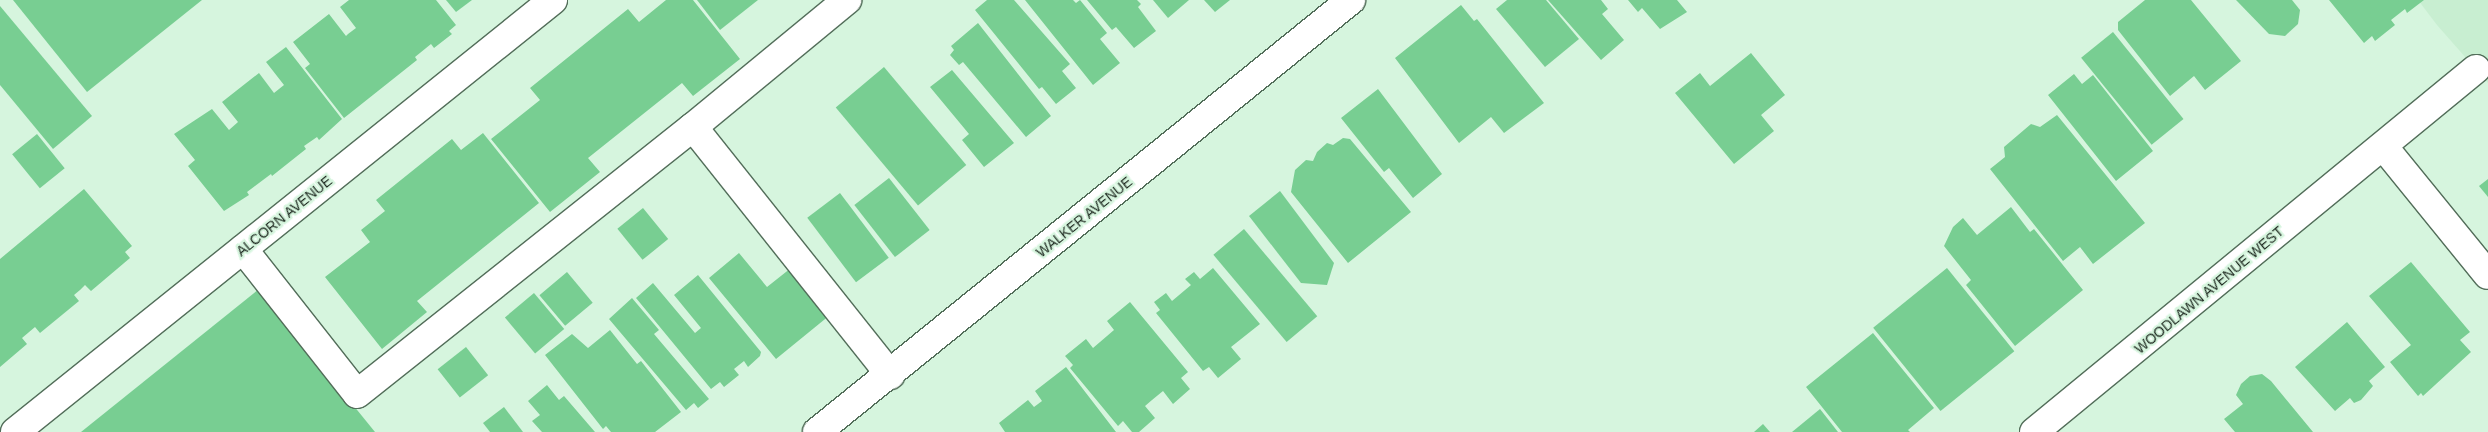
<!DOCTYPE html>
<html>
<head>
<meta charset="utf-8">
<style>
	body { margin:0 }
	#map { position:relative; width:2488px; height:432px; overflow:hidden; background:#d6f5de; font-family:Helvetica,sans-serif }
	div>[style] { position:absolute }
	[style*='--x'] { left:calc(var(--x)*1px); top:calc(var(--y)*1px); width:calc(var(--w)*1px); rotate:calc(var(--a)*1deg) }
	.built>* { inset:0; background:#c8eed1 }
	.building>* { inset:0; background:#78ce92; transform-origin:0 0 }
	.roads { filter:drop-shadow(1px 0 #536e5a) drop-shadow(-1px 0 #536e5a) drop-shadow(0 1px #536e5a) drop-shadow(0 -1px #536e5a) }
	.minor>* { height:28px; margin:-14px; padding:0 14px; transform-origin:14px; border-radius:14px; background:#fff }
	span { translate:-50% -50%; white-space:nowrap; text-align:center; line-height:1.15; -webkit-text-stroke:4.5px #d6f5de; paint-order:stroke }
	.street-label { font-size:14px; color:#1d281f }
</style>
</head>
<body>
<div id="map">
	<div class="built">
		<i style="clip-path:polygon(2418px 0,2488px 0,2488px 83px,2437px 25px)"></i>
	</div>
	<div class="building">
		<i style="clip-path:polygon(13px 0,202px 0,87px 92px)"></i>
		<i style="clip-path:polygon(349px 0,436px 0,456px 25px,449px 31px,452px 34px,434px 48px,431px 44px,415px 57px,417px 60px,344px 118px,305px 68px,310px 64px,293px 42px,329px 14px,346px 36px,348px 34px,356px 28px,340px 7px)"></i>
		<i style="clip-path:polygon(446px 0,472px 0,456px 12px)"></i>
		<i style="clip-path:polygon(666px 0,693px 0,740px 59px,693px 96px,682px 83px,588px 158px,600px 172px,550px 212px,491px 139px,540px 100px,530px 88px,628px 9px,639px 22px)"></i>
		<i style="clip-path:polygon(697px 0,758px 0,720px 30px)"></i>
		<i style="clip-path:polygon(987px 0,1014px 0,1070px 64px,1062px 71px,1076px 88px,1056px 104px,1042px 87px,1039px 89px,975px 10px)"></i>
		<i style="clip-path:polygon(1025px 0,1073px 0,1076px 3px,1080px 0,1107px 33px,1100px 39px,1120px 63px,1093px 85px)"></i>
		<i style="clip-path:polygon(1087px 0,1137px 0,1141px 4px,1138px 7px,1156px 31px,1134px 48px,1116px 27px,1112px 30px)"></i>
		<i style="clip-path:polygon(1153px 0,1189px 0,1168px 18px)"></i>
		<i style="clip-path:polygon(1204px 0,1230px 0,1215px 12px)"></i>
		<i style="clip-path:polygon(1507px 0,1546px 0,1579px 39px,1545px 67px,1496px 9px)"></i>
		<i style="clip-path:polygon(1548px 0,1601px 0,1608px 9px,1602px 14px,1624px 40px,1601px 60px)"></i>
		<i style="clip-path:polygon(1628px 0,1677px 0,1687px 12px,1660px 29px,1642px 8px,1638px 12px)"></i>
		<i style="clip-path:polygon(2145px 0,2191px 0,2241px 61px,2205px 90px,2194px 76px,2170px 96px,2118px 30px,2118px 22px)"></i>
		<i style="clip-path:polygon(2236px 0,2292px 0,2300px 10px,2298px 24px,2285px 36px,2269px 34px)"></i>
		<i style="clip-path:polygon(2329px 0,2424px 0,2407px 13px,2405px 9px,2391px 20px,2395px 25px,2375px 41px,2372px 36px,2364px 43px)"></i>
		<i style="clip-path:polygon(1461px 5px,1474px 21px,1477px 19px,1544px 103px,1504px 133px,1491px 117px,1459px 143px,1395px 58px)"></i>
		<i style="clip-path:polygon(0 6px,92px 116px,53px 149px,0 85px)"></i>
		<i style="clip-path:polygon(978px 23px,1051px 116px,1026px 137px,963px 62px,959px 65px,950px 55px,954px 50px,951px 46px)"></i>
		<i style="left:2113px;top:32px;width:112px;height:41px;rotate:51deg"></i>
		<i style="clip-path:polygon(286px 47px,342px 119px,319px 140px,317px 137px,304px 146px,306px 149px,272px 176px,271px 174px,247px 192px,249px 195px,224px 211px,188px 166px,195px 160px,174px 134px,212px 109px,229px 130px,238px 122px,222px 102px,259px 73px,274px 93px,284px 85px,266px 62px)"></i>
		<i style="clip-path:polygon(1751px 53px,1785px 95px,1761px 115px,1774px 131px,1734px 164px,1675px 93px,1700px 73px,1710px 86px)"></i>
		<i style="left:884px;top:67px;width:128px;height:63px;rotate:50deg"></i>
		<i style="clip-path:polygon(952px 70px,1014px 143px,984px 167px,962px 140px,969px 134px,930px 87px)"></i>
		<i style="clip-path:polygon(2074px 74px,2082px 84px,2093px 75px,2153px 151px,2116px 181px,2048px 95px)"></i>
		<i style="clip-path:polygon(1378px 89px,1442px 174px,1413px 198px,1389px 168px,1384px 172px,1341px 118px)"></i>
		<i style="clip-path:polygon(2057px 115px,2145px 223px,2093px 264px,2080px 247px,2063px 261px,1990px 169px,2005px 157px,2004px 147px,2031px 124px,2040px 127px)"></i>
		<i style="clip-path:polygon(483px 133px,539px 203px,417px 301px,427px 312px,382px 349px,325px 277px,370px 242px,361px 230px,385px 211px,376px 200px,452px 139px,461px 150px)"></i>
		<i style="left:37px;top:134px;width:44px;height:32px;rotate:51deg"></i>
		<i style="clip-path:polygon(1343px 138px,1350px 139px,1411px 212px,1348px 263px,1291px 192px,1295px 170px,1306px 160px,1313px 161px,1317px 152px,1327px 143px,1333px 145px)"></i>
		<i style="left:889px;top:178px;width:66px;height:44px;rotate:52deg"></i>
		<i style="clip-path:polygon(2488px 179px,2488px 197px,2479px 186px)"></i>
		<i style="clip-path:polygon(84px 189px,132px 246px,125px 252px,130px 258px,91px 291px,85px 285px,80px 290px,74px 295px,79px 301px,40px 333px,35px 327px,22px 338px,27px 344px,0 367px,0 259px)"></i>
		<i style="clip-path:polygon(1280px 191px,1334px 263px,1327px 285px,1301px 283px,1249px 216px)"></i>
		<i style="left:840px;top:193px;width:81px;height:41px;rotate:53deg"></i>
		<i style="clip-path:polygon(2011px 207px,2030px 232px,2034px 229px,2083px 290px,2015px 346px,1966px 285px,1971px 280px,1944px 246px,1953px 227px,1963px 218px,1977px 235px)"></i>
		<i style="left:643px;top:208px;width:40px;height:33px;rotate:51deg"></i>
		<i style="left:1244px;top:229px;width:114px;height:40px;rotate:50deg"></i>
		<i style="clip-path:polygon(739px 253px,767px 287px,791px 268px,830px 315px,776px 359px,709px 278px)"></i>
		<i style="clip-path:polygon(2411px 262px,2470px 332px,2460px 340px,2471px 352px,2423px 396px,2421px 393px,2418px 396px,2390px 362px,2411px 345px,2369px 296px)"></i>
		<i style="clip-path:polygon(1213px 268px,1260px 324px,1231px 347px,1241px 359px,1218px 378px,1209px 367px,1203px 371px,1156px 313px,1160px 310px,1154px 302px,1166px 293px,1172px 301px,1191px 285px,1185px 279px,1194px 272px,1200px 279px)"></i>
		<i style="left:1947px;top:268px;width:107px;height:95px;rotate:51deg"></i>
		<i style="left:567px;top:272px;width:40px;height:36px;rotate:50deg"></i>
		<i style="clip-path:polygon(698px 275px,761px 352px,760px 356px,748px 367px,744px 361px,734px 369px,739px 375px,724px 387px,720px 382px,711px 389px,636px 298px,653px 283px,695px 333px,701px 328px,674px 295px)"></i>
		<i style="clip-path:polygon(259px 289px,375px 432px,81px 432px)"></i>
		<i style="left:534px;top:293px;width:47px;height:38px;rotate:50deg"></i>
		<i style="clip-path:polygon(632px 298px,659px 330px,654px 334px,709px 399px,698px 408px,694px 403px,686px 410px,609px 319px)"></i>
		<i style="clip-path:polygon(1130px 302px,1188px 372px,1181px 378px,1190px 389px,1173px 404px,1163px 391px,1152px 400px,1145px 406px,1155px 418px,1139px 432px,1132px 432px,1123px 421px,1118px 426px,1070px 368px,1073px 365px,1065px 356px,1086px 339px,1093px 348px,1114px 330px,1107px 321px)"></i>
		<i style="clip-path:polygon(2347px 322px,2385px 367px,2369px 381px,2373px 386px,2361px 400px,2354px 403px,2350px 398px,2335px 411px,2295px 367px)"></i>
		<i style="clip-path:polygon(610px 330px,637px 364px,641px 361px,681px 412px,655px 432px,611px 432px,606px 426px,603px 429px,545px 355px,572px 334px,588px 348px)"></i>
		<i style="clip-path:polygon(1873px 333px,1934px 408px,1908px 430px,1910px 432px,1842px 432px,1806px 387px)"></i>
		<i style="left:466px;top:347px;width:36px;height:36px;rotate:52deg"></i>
		<i style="clip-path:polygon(1066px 367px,1116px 432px,1005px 432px,999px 423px,1028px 400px,1034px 407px,1042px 401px,1035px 391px)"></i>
		<i style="clip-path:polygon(2262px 374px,2271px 381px,2313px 432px,2235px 432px,2224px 419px,2243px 404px,2236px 395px,2241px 384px,2250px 376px)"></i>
		<i style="clip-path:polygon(547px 385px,559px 400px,564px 396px,595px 432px,542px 432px,532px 421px,540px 415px,528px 401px)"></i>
		<i style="clip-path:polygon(504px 407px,523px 432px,490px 432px,483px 423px)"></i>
		<i style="clip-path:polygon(1820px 409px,1838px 432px,1792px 432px)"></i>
		<i style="clip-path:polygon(1763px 424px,1770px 432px,1754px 432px)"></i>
	</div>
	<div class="roads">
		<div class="minor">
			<i style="--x:693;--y:127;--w:317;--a:51.5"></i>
			<i style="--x:2383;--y:146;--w:166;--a:50.9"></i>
			<i style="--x:243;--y:249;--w:184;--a:51.8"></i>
			<i style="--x:357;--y:394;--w:429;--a:-38.5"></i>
			<i style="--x:693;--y:127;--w:200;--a:-39.5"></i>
			<i style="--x:15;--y:432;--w:690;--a:-38.76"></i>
			<i style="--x:817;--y:432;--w:687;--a:-38.97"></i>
			<i style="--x:2034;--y:432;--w:572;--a:-39.4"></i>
		</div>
	</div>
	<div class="street-label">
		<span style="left:284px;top:216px;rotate:-39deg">ALCORN AVENUE</span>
		<span style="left:1084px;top:217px;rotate:-39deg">WALKER AVENUE</span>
		<span style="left:2209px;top:290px;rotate:-40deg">WOODLAWN AVENUE WEST</span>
	</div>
</div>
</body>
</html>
